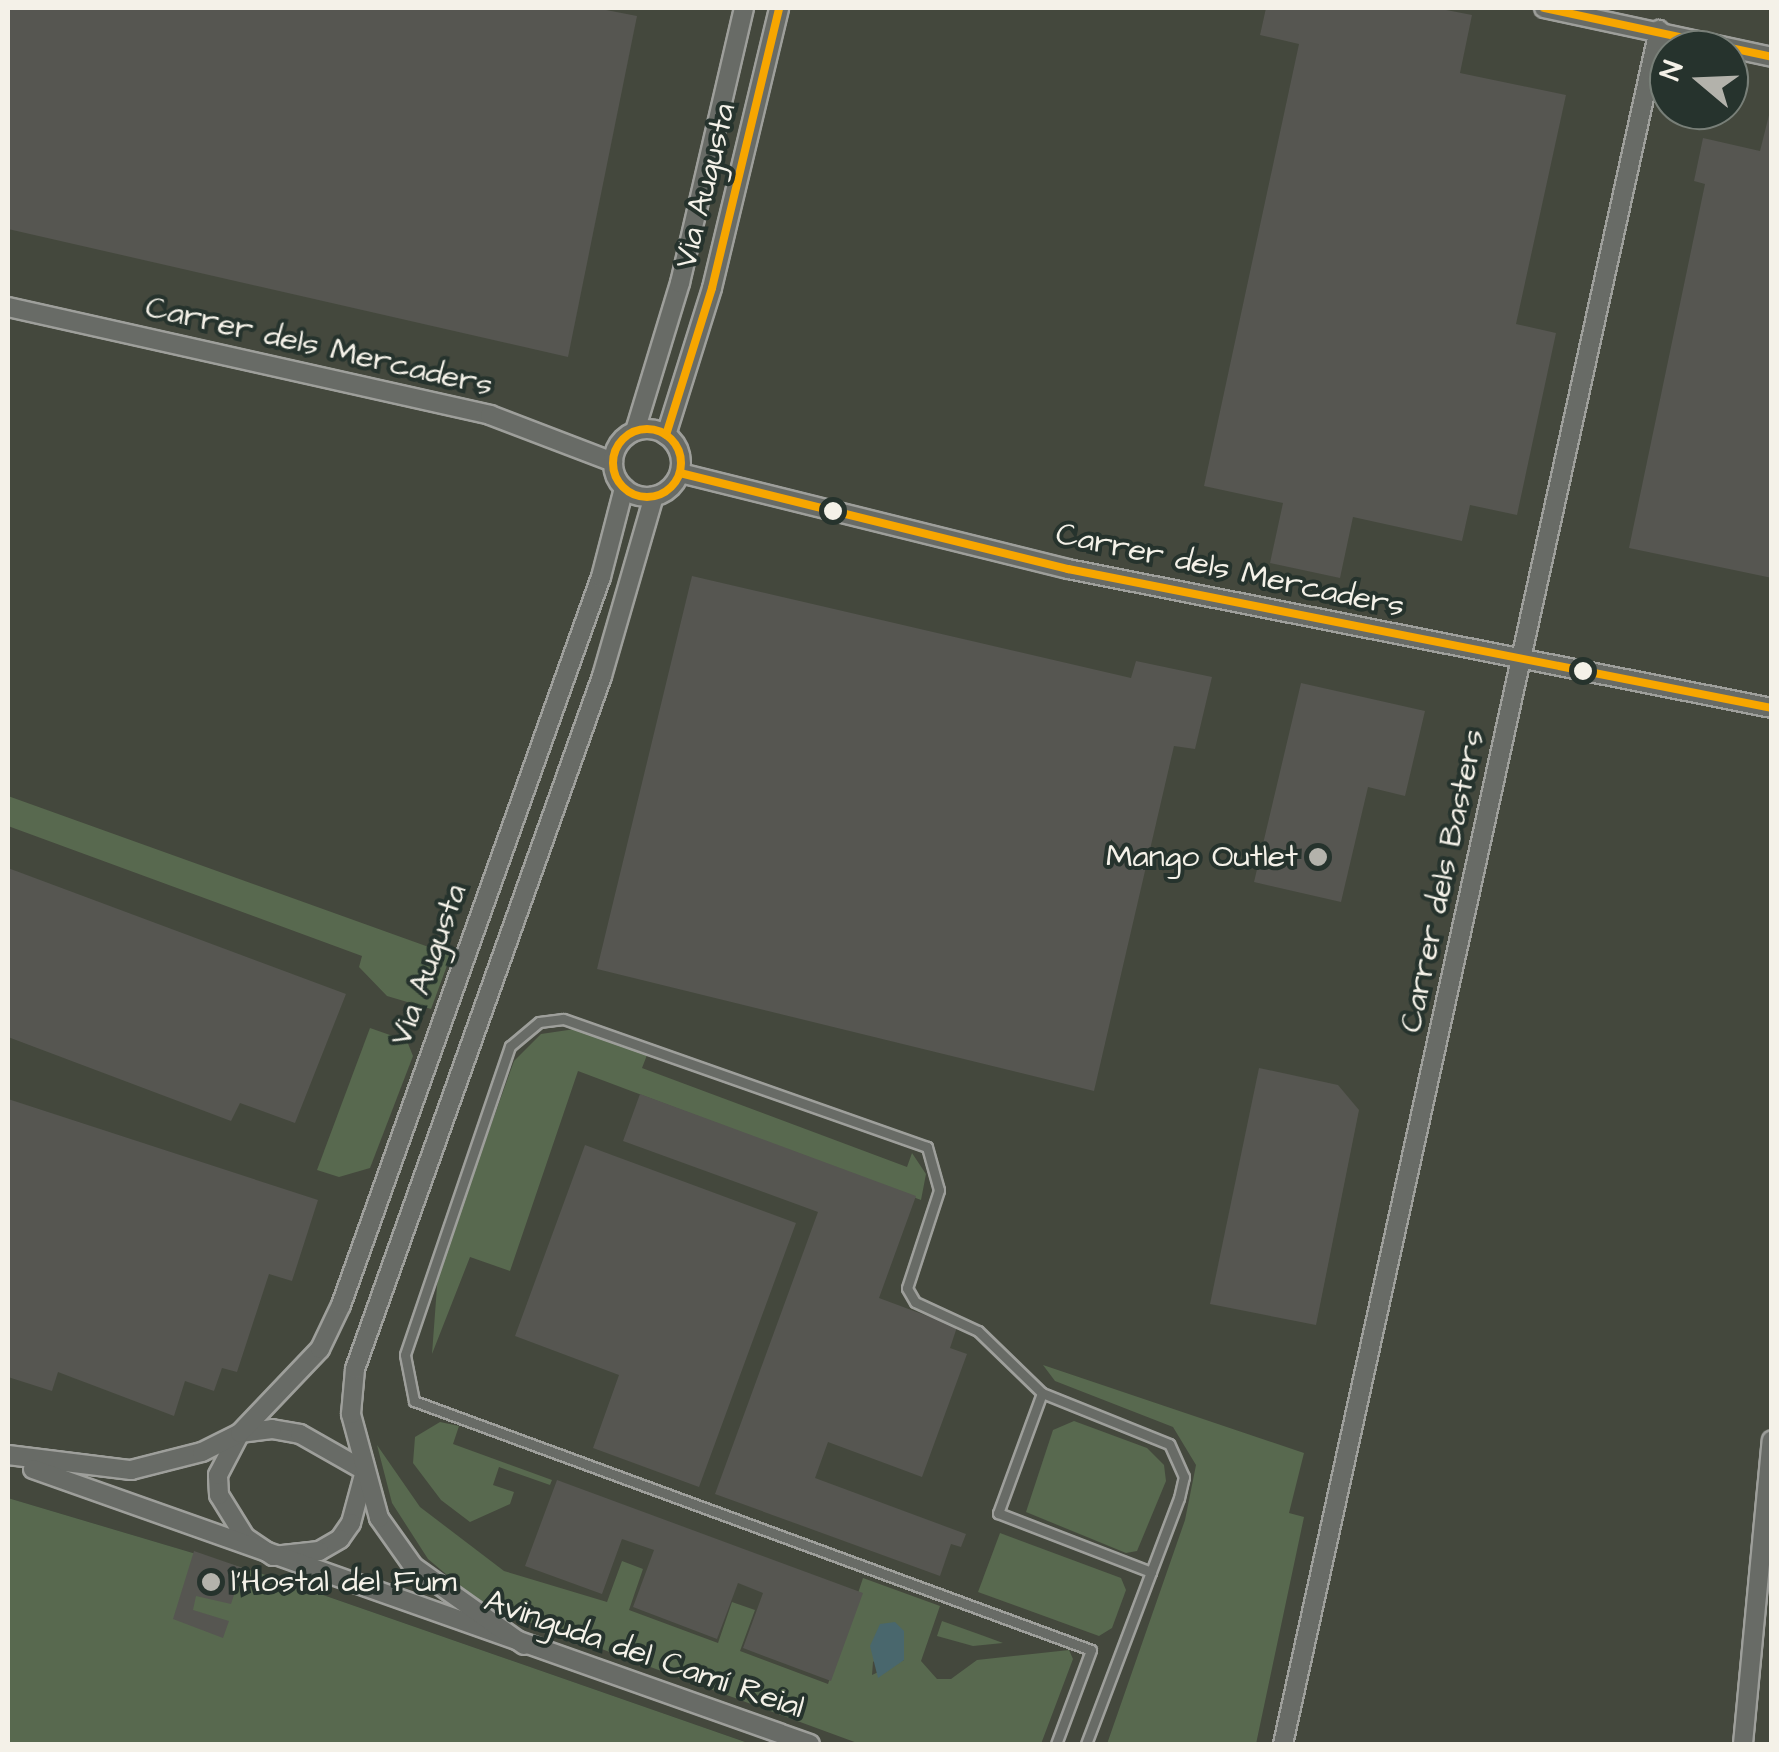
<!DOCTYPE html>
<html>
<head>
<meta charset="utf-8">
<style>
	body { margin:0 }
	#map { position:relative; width:1779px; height:1752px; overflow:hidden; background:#3a3e39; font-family:"Architects Daughter",sans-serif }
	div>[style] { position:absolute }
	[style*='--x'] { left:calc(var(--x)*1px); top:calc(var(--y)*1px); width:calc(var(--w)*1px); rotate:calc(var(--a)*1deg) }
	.built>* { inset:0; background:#44483d }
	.green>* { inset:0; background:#58694f }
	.water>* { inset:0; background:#49676d }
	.building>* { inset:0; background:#565651 }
	.roads { filter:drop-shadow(2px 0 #9e9f9b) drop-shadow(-2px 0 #9e9f9b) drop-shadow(0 2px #9e9f9b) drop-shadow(0 -2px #9e9f9b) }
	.lane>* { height:9px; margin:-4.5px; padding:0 4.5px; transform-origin:4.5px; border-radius:4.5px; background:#686b66 }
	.street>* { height:18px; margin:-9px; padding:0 9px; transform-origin:9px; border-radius:9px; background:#686b66 }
	.street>.ring { margin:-9px; padding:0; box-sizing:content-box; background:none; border:18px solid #686b66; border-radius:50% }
	.bus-1>* { height:8px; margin:-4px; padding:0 4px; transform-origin:4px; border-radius:4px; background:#f7a600 }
	.bus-1>.ring { margin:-4px; padding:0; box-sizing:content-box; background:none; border:8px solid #f7a600; border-radius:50% }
	.dots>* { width:28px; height:28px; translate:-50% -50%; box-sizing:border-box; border:5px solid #26332d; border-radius:50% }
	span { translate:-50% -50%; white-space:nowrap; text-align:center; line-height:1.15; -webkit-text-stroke:8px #26332d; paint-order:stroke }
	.street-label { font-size:32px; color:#f4f1e8 }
	.poi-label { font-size:32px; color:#f4f1e8 }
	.right { translate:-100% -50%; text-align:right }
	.left { translate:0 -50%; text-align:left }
	.frame { position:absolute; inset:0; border:10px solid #f4f1e8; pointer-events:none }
	.north { position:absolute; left:1649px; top:30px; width:100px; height:100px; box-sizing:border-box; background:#26332d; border:2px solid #787f78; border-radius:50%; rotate:289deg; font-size:28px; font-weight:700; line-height:40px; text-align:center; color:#f4f1e8 }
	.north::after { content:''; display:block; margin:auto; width:35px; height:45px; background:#b3b2ab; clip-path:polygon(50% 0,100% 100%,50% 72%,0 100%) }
</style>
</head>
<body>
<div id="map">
	<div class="built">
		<i style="clip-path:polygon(evenodd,8px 8px,1771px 8px,1771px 1744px,751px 1744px,260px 1573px,8px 1498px,8px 8px,1669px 50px,1729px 50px,1729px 110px,1669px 110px,1669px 50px)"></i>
	</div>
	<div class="green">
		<i style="clip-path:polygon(8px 796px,451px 955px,431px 1009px,387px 996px,359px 967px,362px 956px,8px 826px)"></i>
		<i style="clip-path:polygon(370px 1028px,407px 1041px,413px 1056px,370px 1168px,339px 1177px,317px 1170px)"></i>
		<i style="clip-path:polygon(575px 1029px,647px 1055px,642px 1068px,907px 1167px,912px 1153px,926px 1174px,921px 1200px,578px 1071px,510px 1271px,470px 1257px,432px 1354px,438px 1273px,514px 1061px,541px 1034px)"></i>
		<i style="clip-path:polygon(1043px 1365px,1304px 1453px,1289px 1513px,1304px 1517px,1256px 1744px,1107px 1744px,1185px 1520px,1196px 1465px,1173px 1427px,1055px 1381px)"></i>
		<i style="clip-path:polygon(1074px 1421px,1147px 1448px,1164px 1465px,1166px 1481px,1137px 1551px,1126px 1553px,1026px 1512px,1053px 1430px)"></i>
		<i style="clip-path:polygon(440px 1422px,459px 1426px,453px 1444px,552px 1480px,550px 1485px,499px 1467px,493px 1485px,514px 1492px,510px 1504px,470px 1522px,441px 1500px,413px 1463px,415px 1437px)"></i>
		<i style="clip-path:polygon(evenodd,377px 1445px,420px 1507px,504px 1571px,607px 1602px,622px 1561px,643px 1569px,629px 1610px,718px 1643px,732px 1602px,755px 1610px,740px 1651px,828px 1684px,863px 1578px,940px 1606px,921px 1661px,937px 1679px,951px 1679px,977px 1660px,1069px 1650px,1073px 1659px,1041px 1744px,860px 1744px,509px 1615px,472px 1596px,428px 1559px,392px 1503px,377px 1445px,904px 1632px,904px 1660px,872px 1675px,873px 1662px,904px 1632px)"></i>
		<i style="clip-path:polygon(8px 1498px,260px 1573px,751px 1744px,8px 1744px)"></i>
		<i style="clip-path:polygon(1000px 1533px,1121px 1578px,1126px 1590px,1112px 1628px,1099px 1636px,978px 1592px)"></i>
		<i style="clip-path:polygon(942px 1621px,984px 1636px,1003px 1643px,973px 1646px,937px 1636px)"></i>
	</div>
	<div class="water">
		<i style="clip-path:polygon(895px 1622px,904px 1631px,904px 1660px,878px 1678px,870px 1646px,880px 1624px)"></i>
	</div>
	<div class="building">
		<i style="clip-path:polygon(8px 8px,596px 8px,637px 16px,568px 357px,8px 229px)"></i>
		<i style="clip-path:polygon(1266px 8px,1436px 8px,1472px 15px,1460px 73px,1566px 95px,1516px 324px,1556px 333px,1517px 515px,1470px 505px,1462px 541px,1353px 517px,1340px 578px,1270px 563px,1283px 503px,1204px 486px,1299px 44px,1260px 35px)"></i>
		<i style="clip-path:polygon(1772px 103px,1772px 578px,1629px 548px,1705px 184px,1694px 181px,1703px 138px,1760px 151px)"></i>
		<i style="clip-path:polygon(692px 576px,1131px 678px,1136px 661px,1212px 677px,1195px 749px,1174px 746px,1094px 1091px,597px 969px)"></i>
		<i style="clip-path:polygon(1301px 683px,1425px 711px,1405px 796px,1368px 787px,1341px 902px,1254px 882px)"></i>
		<i style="clip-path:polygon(8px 868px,346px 994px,295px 1123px,240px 1103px,231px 1121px,8px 1037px)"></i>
		<i style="clip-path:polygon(1259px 1068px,1338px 1085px,1359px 1110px,1316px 1325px,1210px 1304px)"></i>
		<i style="clip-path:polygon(640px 1094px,916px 1196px,879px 1298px,957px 1327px,950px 1348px,967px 1354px,922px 1477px,828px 1442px,815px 1478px,966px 1534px,961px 1547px,951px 1544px,940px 1576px,715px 1494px,818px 1212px,623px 1141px)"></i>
		<i style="clip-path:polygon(8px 1099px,318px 1200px,292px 1281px,269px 1274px,237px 1372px,222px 1368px,214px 1391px,185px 1381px,174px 1416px,58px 1372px,52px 1391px,8px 1377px)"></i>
		<i style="clip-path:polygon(585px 1145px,796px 1223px,699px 1487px,593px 1448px,619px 1375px,515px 1336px)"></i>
		<i style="clip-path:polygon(557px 1480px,863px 1593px,831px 1681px,743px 1648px,763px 1593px,738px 1583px,717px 1639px,633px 1607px,654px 1550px,622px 1539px,602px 1594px,525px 1566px)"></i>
		<i style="clip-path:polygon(194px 1551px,243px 1568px,231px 1604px,196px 1596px,193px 1610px,229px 1621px,223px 1638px,173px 1619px)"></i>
	</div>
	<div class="roads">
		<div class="lane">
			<i style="--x:1042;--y:1393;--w:89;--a:-135.9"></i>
			<i style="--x:978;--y:1331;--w:69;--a:-155.3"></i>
			<i style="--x:915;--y:1302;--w:16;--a:-120"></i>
			<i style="--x:907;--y:1288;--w:103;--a:-71.9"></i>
			<i style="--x:939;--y:1190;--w:45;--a:-105.6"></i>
			<i style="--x:927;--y:1147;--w:386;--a:-160.6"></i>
			<i style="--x:563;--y:1019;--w:24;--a:173"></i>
			<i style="--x:539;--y:1022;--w:38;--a:140"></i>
			<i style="--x:510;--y:1046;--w:326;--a:108.8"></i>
			<i style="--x:405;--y:1355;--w:47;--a:78.9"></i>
			<i style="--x:414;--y:1401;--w:721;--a:20.19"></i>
			<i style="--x:1091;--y:1650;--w:100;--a:110.4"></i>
			<i style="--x:1086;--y:1744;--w:184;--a:-69.3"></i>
			<i style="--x:1151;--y:1572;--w:79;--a:-69.3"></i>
			<i style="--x:1179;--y:1498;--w:22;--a:-77"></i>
			<i style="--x:1184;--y:1477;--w:36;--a:-114"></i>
			<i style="--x:1169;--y:1444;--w:137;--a:-158.1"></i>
			<i style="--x:1042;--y:1393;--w:128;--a:110.1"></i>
			<i style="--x:998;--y:1513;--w:164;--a:21.1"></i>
		</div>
		<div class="street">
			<i style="--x:1544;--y:8;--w:233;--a:12.1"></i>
			<i style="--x:8;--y:307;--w:494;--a:12.6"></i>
			<i style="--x:490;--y:415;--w:132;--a:20.9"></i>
			<i class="ring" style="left:613px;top:429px;width:50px;height:50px"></i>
			<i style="--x:635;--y:431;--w:155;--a:-73.1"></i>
			<i style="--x:680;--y:283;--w:282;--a:-76.9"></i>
			<i style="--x:666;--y:435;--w:154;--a:-72.6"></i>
			<i style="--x:712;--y:288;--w:288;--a:-76.5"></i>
			<i style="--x:680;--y:473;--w:400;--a:13.9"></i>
			<i style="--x:1068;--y:569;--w:718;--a:11.17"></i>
			<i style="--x:272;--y:1429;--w:28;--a:10"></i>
			<i style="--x:300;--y:1434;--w:75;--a:29.6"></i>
			<i style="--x:365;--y:1471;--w:54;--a:105.1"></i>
			<i style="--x:351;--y:1523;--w:19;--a:125"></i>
			<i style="--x:340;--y:1539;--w:24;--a:150"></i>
			<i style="--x:319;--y:1551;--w:46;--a:173.8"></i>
			<i style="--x:273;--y:1556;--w:34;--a:-146"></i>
			<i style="--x:245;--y:1537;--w:49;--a:-121.8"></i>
			<i style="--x:219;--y:1495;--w:20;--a:-93"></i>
			<i style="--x:218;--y:1475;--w:47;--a:-62.4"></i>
			<i style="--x:240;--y:1433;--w:32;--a:-7"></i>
			<i style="--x:8;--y:1455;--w:124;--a:7"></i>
			<i style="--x:131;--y:1470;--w:73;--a:-14.2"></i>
			<i style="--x:202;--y:1452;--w:42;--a:-26.6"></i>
			<i style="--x:240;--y:1433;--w:116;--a:-46.4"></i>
			<i style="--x:320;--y:1349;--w:49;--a:-64.5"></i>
			<i style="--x:341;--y:1305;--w:773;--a:-70.35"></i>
			<i style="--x:601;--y:577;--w:92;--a:-75.5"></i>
			<i style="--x:33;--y:1469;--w:824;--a:19.49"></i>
			<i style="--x:524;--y:1645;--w:136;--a:-144.6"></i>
			<i style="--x:413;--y:1566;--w:59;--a:-125.3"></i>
			<i style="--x:379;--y:1518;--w:108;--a:-105.1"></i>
			<i style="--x:351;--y:1414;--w:45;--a:-84.9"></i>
			<i style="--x:355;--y:1369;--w:736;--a:-70.38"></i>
			<i style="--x:602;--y:676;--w:187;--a:-73.9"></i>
			<i style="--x:1283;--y:1744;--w:1755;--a:-77.63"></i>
			<i style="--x:1743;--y:1744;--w:305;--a:-84.6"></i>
		</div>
	</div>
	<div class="bus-1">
		<i style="--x:1544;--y:8;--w:233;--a:12.1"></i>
		<i class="ring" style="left:613px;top:429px;width:60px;height:60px"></i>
		<i style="--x:666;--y:435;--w:154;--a:-72.6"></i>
		<i style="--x:712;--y:288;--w:288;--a:-76.5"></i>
		<i style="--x:680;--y:473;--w:400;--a:13.9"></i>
		<i style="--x:1068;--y:569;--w:718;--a:11.17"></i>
	</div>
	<div class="dots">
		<i style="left:833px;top:511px;background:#f4f1e8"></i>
		<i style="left:1583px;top:671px;background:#f4f1e8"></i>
		<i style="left:1318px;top:857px;background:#b3b2ab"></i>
		<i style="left:211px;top:1582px;background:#b3b2ab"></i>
	</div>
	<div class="street-label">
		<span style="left:706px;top:186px;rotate:-76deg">Via Augusta</span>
		<span style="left:319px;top:347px;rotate:13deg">Carrer dels Mercaders</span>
		<span style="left:1230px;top:571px;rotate:12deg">Carrer dels Mercaders</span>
		<span style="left:1443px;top:881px;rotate:-78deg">Carrer dels Basters</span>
		<span style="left:429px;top:965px;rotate:-70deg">Via Augusta</span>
		<span style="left:644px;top:1655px;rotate:19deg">Avinguda del Camí Reial</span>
	</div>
	<div class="poi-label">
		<span class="right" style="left:1298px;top:857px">Mango Outlet</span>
		<span class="left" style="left:231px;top:1582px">l'Hostal del Fum</span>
	</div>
	<div class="frame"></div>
	<div class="north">N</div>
</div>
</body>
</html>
